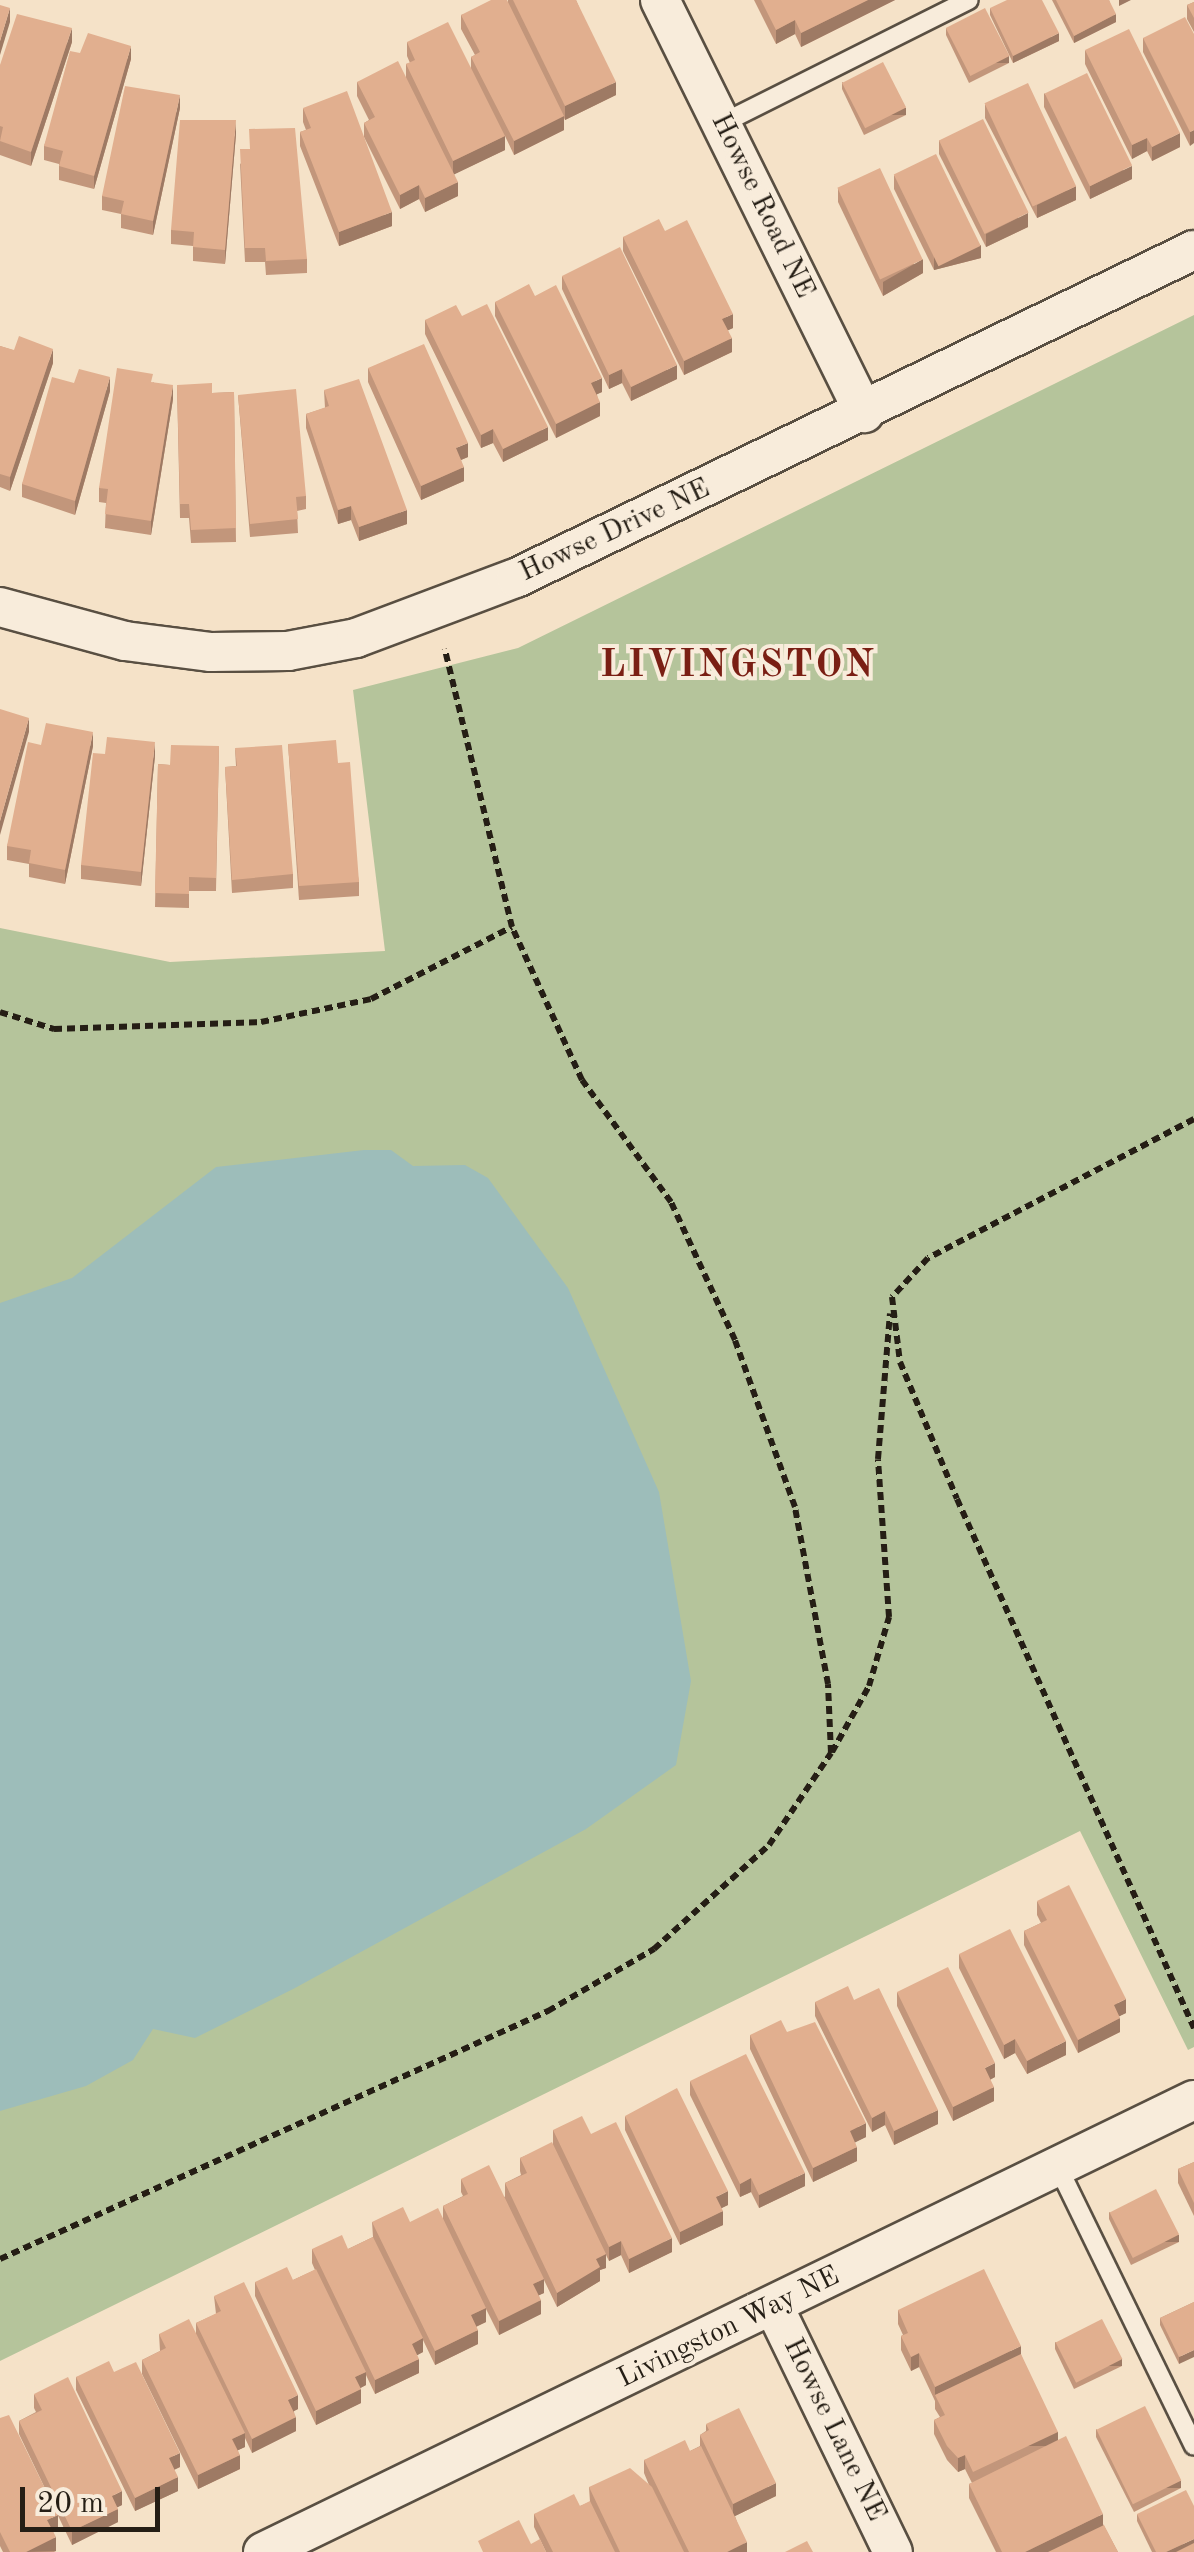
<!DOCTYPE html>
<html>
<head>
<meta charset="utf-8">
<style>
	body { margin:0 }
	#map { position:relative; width:1194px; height:2552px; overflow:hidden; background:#f5e2c8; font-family:"Old Standard TT",serif }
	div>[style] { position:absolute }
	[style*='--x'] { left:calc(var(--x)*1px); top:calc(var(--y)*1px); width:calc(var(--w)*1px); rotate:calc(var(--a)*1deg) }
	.green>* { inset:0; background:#b5c49b }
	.water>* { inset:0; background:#9dbdba }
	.path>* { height:6px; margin-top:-3px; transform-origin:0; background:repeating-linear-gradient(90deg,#251e15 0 8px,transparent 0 13px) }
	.roads { filter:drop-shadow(2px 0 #594f42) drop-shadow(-2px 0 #594f42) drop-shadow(0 2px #594f42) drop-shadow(0 -2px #594f42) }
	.lane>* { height:18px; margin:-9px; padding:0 9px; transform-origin:9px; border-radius:9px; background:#f8ecdb }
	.street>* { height:38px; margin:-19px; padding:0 19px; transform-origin:19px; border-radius:19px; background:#f8ecdb }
	.wall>* { inset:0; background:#c2967b }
	.shaded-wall>* { inset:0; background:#9e7a64; transform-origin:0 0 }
	.building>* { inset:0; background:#e1af8f; transform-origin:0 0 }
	span { translate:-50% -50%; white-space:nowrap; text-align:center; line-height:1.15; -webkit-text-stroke:8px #f8ecdb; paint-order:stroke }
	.street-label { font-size:28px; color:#251e15 }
	.district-label { font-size:38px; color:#7a1f14; font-weight:700; letter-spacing:2.5px }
	.scale { position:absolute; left:20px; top:2487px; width:140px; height:45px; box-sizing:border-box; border:5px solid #251e15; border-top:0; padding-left:12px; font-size:30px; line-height:35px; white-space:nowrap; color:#251e15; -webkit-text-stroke:8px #f8ecdb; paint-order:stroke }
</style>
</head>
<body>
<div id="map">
	<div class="green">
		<i style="clip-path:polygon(1194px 315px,1194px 2047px,1188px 2050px,1080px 1831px,0 2361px,0 928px,170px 962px,385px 951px,353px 690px,518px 648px)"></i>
	</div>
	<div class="water">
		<i style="clip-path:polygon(364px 1150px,391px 1150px,413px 1166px,465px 1165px,488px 1178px,568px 1288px,659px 1492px,691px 1681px,676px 1765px,586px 1829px,295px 1988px,195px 2038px,153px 2029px,133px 2060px,86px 2086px,0 2111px,0 1303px,72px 1278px,216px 1167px)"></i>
	</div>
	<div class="path">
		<i style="--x:0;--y:1012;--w:57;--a:17.5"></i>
		<i style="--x:54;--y:1029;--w:207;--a:-1.9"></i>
		<i style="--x:261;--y:1022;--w:112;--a:-11.8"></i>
		<i style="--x:371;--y:999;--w:158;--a:-27.1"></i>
		<i style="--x:1194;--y:1119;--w:300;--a:152.4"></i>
		<i style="--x:928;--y:1258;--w:53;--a:132.7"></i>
		<i style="--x:892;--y:1297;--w:65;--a:83"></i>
		<i style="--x:900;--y:1362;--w:148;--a:67.4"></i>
		<i style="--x:957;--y:1499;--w:580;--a:65.87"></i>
		<i style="--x:832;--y:1752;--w:76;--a:-60.7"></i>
		<i style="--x:869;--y:1686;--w:72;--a:-73.8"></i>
		<i style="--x:889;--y:1617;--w:158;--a:-94"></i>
		<i style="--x:878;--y:1459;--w:146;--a:-85.3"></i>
		<i style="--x:0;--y:2259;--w:602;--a:-24.35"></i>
		<i style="--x:548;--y:2011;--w:123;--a:-30.3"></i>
		<i style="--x:654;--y:1949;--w:155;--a:-42.1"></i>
		<i style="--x:769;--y:1845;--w:111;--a:-56"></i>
		<i style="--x:831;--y:1753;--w:69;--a:-92.5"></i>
		<i style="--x:828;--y:1684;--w:180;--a:-100.6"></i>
		<i style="--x:795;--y:1507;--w:177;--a:-109.8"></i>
		<i style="--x:735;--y:1340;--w:152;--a:-114.9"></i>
		<i style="--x:671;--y:1202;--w:151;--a:-126.1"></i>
		<i style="--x:582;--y:1080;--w:168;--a:-114.6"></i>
		<i style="--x:512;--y:927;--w:286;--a:-103.6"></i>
	</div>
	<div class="roads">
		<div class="lane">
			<i style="--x:721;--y:124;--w:277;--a:-26.6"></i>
			<i style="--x:1058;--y:2167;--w:310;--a:64"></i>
		</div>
		<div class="street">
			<i style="--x:660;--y:0;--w:461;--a:63.7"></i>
			<i style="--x:0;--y:607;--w:130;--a:15.2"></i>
			<i style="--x:125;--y:641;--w:87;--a:7.3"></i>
			<i style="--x:211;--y:652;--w:77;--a:-0.7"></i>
			<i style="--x:288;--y:651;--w:69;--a:-10.8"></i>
			<i style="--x:356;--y:638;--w:171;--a:-20.6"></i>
			<i style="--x:516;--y:578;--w:753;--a:-25.82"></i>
			<i style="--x:774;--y:2307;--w:272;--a:64.1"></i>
			<i style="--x:263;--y:2552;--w:1035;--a:-25.9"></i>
		</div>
	</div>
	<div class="wall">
		<i style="clip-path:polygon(508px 0,576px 0,616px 95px,565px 120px,564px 118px,564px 130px,514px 155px,505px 136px,505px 150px,454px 174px,458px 196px,425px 212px,419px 199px,400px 209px,364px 137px,364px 123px,369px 120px,357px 96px,357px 82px,406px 78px,406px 64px,410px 63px,407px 56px,407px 42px,471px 68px,471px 57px,475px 55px,461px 29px,461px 15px,508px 3px)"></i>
		<i style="clip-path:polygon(754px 0,895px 0,801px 47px,795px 34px,776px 44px)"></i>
		<i style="clip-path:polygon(1052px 0,1109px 0,1116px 22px,1074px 43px)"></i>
		<i style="clip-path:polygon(1194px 2px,1194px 32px,1187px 19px,1187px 5px)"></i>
		<i style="clip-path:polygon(990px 8px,1059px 41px,1013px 63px,990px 15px)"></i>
		<i style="clip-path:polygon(946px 28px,1009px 63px,969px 83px,946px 35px)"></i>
		<i style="clip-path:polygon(1194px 34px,1190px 146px,1143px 52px,1143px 38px)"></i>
		<i style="clip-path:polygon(72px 42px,31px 166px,0 155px,0 65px)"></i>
		<i style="clip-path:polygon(1085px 50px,1180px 147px,1152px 161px,1147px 151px,1132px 159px,1085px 64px)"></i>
		<i style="clip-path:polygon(80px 53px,131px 59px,94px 189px,59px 180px,59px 164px,44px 160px,44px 146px)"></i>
		<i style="clip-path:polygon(842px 82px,906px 115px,864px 135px,842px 89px)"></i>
		<i style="clip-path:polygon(1044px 93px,1132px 179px,1090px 199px,1044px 107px)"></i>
		<i style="clip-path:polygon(985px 104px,1076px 200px,1037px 218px,985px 118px)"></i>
		<i style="clip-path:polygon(180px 108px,153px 235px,121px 228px,121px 214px,102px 210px,102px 196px)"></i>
		<i style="clip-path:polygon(303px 108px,392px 226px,339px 246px,300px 146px,300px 132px,306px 130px,303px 122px)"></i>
		<i style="clip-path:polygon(236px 134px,225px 264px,193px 261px,193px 246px,171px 244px,171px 230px)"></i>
		<i style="clip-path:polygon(939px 140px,1028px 227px,986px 247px,939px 154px)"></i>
		<i style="clip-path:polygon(240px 163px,307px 259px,307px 273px,266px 275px,265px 262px,245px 262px)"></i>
		<i style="clip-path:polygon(894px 175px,981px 258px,934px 270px,894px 189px)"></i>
		<i style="clip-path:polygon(838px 188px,923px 273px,883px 296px,838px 202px)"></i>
		<i style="clip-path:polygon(665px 231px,733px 328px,728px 330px,732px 352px,684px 375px,623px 251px,623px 237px)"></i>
		<i style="clip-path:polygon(562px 276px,677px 379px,631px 401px,622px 383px,609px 389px,562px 289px)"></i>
		<i style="clip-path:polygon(535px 296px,602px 392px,597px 394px,600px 416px,556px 438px,495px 316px,495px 302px)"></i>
		<i style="clip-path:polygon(462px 316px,548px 440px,503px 462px,493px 443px,481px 448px,425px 334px,425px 320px)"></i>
		<i style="clip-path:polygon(0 346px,53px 363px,10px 491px,0 487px)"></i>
		<i style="clip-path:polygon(368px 368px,468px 457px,461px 460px,464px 481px,421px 500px,368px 382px)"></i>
		<i style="clip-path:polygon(153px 382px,173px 399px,151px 535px,105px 528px,106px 503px,99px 502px,99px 488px)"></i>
		<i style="clip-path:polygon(74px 383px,110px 391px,75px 515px,22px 497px,22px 484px)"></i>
		<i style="clip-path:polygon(177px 385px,212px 393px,234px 392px,236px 542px,191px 543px,189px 518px,180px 518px)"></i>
		<i style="clip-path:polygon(324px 390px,407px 524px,359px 541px,351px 520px,338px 524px,306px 428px,306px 414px,325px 408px)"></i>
		<i style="clip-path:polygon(238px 395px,306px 496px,306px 509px,297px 511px,298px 533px,250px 537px)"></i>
		<i style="clip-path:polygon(288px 744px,338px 763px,359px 882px,359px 896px,299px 900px)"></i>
		<i style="clip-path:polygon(41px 745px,93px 746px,65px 884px,29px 877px,29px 864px,7px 860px,7px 846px)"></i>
		<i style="clip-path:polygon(219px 746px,216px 891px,189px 891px,189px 908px,155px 907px,158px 764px,170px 765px)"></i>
		<i style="clip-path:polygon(235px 748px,293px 874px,293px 888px,232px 893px,225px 767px,236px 766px)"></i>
		<i style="clip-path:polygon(155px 756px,141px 886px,81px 879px,81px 865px)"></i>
		<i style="clip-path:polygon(1037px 1901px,1126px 2013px,1119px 2016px,1120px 2032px,1078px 2053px,1024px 1945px,1024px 1931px,1041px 1923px,1037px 1915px)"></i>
		<i style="clip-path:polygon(959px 1954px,1066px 2055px,1027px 2074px,1015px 2053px,1004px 2059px,959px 1968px)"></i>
		<i style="clip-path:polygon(897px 1992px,995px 2077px,990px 2080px,994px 2101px,953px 2121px,897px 2006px)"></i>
		<i style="clip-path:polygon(854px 2000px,938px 2124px,894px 2145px,885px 2125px,872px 2132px,815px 2016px,815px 2002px)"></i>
		<i style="clip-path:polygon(787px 2032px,866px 2137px,855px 2142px,857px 2161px,813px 2182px,750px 2049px,750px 2035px)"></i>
		<i style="clip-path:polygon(690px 2081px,805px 2186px,759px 2208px,751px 2192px,740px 2197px,690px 2095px)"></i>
		<i style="clip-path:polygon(625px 2116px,728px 2205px,721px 2208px,723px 2225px,680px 2245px,625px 2130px)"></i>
		<i style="clip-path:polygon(553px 2130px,591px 2134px,672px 2252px,629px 2273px,621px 2255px,609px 2261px,606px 2255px,606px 2268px,600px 2270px,600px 2281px,557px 2307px,544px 2280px,544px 2293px,539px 2295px,541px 2314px,499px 2335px,486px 2309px,486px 2322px,476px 2327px,478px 2344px,435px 2365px,423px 2340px,423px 2352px,417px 2355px,419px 2373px,375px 2394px,366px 2375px,366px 2385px,360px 2388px,361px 2403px,316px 2425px,255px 2296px,255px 2282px,293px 2280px,315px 2270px,312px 2263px,312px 2249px,348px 2249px,373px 2237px,372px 2222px,410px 2222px,443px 2220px,443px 2206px,463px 2196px,461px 2192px,461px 2179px,505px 2197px,505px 2183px,521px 2175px,520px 2171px,520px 2158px,553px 2144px)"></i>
		<i style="clip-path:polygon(1194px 2162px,1194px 2216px,1178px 2183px,1178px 2169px)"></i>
		<i style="clip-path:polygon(1109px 2212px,1179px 2242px,1131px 2265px,1109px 2219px)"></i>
		<i style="clip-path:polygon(214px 2296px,298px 2409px,294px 2411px,296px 2431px,252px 2453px,245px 2438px,245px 2447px,238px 2450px,240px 2469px,198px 2489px,142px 2374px,142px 2360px,160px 2351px,159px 2334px,196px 2334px,196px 2323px,216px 2314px)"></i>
		<i style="clip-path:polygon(1194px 2302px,1179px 2364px,1160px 2325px,1160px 2318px)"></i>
		<i style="clip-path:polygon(898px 2310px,1021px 2355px,1058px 2440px,1118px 2552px,996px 2552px,969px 2498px,969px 2484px,972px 2483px,965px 2469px,958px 2472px,947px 2460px,934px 2434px,934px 2420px,940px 2417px,935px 2409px,935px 2401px,919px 2367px,911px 2371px,901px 2350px,901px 2336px,903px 2335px,898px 2324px)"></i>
		<i style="clip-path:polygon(1055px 2342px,1122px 2366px,1074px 2389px,1055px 2349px)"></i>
		<i style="clip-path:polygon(114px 2372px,180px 2467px,174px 2470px,178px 2491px,135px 2511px,76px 2390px,76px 2377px)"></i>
		<i style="clip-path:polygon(34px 2394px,122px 2505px,117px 2507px,118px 2522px,72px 2545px,19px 2434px,19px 2421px,36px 2412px,34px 2408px)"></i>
		<i style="clip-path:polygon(0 2418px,58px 2529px,53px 2531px,56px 2551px,54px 2552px,3px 2552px,0 2546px)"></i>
		<i style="clip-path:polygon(706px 2424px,776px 2496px,735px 2516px,747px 2552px,546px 2552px,534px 2527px,534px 2514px,580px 2506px,590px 2502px,589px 2487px,649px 2485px,644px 2473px,644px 2460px,690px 2451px,700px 2446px,700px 2435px,706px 2431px)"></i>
		<i style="clip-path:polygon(1096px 2429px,1181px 2488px,1134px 2512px,1096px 2437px)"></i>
		<i style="clip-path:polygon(1137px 2514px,1194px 2552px,1152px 2552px,1137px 2521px)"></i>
	</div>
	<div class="shaded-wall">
		<i style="clip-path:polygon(868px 0,895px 0,801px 47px,801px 33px)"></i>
		<i style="clip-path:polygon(1119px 0,1131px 0,1119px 6px)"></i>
		<i style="clip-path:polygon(10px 8px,10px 22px,0 55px,0 41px)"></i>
		<i style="clip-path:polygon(1116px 14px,1116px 22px,1074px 43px,1074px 36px)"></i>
		<i style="clip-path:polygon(795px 20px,795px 34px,776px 44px,776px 30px)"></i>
		<i style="clip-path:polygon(72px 28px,72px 42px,31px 166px,31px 152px)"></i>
		<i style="clip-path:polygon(1059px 33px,1059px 41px,1013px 63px,1013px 56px)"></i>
		<i style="clip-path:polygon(131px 46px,131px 59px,94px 189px,94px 176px)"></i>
		<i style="left:1009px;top:56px;width:7px;height:45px;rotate:90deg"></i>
		<i style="clip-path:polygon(616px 82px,616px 95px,565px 120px,565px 106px)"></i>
		<i style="clip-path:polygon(180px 95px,180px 108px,153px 235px,153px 221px)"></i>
		<i style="left:906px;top:108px;width:7px;height:47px;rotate:90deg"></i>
		<i style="clip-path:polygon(564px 116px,564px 130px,514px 155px,514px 141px)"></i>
		<i style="clip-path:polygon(236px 120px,236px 134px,225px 264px,225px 250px)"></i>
		<i style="clip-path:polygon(1194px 130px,1194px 143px,1190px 146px,1190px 132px)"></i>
		<i style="clip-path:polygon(1180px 133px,1180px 147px,1152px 161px,1152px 147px)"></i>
		<i style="clip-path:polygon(505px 136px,505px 150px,453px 175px,453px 161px)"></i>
		<i style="clip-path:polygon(1147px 138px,1147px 151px,1132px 159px,1132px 145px)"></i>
		<i style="clip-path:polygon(1132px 166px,1132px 179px,1090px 199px,1090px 186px)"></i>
		<i style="clip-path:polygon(458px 182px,458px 196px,425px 212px,425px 198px)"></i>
		<i style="clip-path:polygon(419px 185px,419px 199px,400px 209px,400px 195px)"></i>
		<i style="clip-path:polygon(1076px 186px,1076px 200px,1037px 218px,1037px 205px)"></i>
		<i style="clip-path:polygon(392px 212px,392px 226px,339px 246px,339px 232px)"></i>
		<i style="clip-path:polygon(1028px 213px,1028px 227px,986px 247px,986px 234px)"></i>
		<i style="clip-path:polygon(981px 245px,981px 258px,934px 270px,934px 256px)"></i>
		<i style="clip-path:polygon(923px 259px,923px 273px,883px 296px,883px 282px)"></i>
		<i style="clip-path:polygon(733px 314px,733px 328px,722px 333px,722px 319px)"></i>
		<i style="clip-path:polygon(732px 338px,732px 352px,684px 375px,684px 361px)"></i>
		<i style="clip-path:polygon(53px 349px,53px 363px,10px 491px,10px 477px)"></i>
		<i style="clip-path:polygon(677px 365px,677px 379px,631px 401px,631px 387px)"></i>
		<i style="clip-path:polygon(622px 369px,622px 383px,609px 389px,609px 375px)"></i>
		<i style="clip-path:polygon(110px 377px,110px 391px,75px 515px,75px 501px)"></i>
		<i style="clip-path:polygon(602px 378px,602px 392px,591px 397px,591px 383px)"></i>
		<i style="clip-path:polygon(173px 385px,173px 399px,151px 535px,151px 521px)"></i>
		<i style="clip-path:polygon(600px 402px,600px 416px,556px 438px,556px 424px)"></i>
		<i style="clip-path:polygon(548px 427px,548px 440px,503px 462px,503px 449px)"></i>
		<i style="clip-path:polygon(493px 429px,493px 443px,481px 448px,481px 435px)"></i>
		<i style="clip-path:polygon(468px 443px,468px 457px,456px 462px,456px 448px)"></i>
		<i style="clip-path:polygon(464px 467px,464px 481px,421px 500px,421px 486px)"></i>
		<i style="clip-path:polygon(351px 506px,351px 520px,338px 524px,338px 510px)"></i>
		<i style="clip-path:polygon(407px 510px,407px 524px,359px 541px,359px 527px)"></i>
		<i style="clip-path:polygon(29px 718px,29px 732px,0 835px,0 821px)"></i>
		<i style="clip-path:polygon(93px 732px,93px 746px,65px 884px,65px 870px)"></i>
		<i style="clip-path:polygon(155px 742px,155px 756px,141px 886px,141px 872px)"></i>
		<i style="clip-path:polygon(1126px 1999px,1126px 2013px,1114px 2019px,1114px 2005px)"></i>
		<i style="clip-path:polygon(1120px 2018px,1120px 2032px,1078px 2053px,1078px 2040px)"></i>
		<i style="clip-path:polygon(1015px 2039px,1015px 2053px,1004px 2059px,1004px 2045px)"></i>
		<i style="clip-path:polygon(1066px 2041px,1066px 2055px,1027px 2074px,1027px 2061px)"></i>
		<i style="clip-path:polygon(995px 2063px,995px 2077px,985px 2082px,985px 2068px)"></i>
		<i style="clip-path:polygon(994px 2087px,994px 2101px,953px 2121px,953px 2107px)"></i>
		<i style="clip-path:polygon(938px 2110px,938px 2124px,894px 2145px,894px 2131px)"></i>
		<i style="clip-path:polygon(885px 2111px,885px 2125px,872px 2132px,872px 2118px)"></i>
		<i style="clip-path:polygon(866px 2123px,866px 2137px,850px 2145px,850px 2131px)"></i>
		<i style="clip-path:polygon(857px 2147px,857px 2161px,813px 2182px,813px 2168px)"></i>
		<i style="clip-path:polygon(805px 2173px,805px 2186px,759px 2208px,759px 2195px)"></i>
		<i style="clip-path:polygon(751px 2178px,751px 2192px,740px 2197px,740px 2184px)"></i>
		<i style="clip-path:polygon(728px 2191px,728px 2205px,716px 2211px,716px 2197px)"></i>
		<i style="clip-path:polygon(723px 2211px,723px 2225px,680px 2245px,680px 2232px)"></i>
		<i style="left:1179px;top:2235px;width:7px;height:53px;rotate:90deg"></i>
		<i style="clip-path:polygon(672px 2238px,672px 2252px,629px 2273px,629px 2259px)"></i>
		<i style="clip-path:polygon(621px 2241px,621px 2255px,609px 2261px,609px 2247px)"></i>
		<i style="clip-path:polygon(606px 2254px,606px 2268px,600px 2270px,600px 2281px,557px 2307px,557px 2293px,596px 2259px)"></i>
		<i style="clip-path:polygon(544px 2279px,544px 2293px,533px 2298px,533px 2284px)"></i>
		<i style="clip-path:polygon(541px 2300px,541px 2314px,499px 2335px,499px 2321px)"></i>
		<i style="clip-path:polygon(486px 2308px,486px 2322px,471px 2329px,471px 2315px)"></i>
		<i style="clip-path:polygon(478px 2330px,478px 2344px,435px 2365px,435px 2351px)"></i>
		<i style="clip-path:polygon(423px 2338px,423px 2352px,412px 2358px,412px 2344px)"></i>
		<i style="clip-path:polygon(1021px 2346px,1021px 2360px,935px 2395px,935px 2401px,935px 2387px)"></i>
		<i style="clip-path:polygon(1194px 2350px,1194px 2357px,1179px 2364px,1179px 2357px)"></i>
		<i style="clip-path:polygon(919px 2353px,919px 2367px,911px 2371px,911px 2357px)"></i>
		<i style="clip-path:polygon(419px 2359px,419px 2373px,375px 2394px,375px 2380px)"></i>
		<i style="left:1122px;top:2359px;width:7px;height:53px;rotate:90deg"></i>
		<i style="clip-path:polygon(366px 2372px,366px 2385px,355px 2391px,355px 2377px)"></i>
		<i style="clip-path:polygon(361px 2389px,361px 2403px,316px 2425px,316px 2411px)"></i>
		<i style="clip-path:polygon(298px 2395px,298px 2409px,288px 2414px,288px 2400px)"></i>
		<i style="clip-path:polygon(296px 2417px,296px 2431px,252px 2453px,252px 2439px)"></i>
		<i style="left:1058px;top:2432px;width:14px;height:94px;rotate:90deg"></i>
		<i style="clip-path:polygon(245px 2433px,245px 2447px,232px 2453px,232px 2439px)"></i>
		<i style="clip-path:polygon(180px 2453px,180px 2467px,169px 2472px,169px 2458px)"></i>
		<i style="clip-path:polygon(240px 2455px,240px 2469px,198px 2489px,198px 2475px)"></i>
		<i style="clip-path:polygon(965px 2455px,965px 2469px,958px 2472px,958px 2458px)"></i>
		<i style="clip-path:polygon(178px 2477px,178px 2491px,135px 2511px,135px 2498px)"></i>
		<i style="left:1181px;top:2481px;width:7px;height:53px;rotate:90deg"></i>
		<i style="clip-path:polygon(776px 2483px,776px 2496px,733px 2517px,733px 2504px)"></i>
		<i style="clip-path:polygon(122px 2491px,122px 2505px,112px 2510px,112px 2496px)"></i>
		<i style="clip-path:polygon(118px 2509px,118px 2522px,72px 2545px,72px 2531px)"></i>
		<i style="clip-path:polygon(1103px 2514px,1103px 2528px,1053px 2552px,1025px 2552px)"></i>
		<i style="clip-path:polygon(58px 2515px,58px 2529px,47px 2534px,47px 2520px)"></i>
		<i style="clip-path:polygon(56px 2537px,56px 2551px,26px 2552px)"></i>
		<i style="clip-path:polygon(1194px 2539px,1194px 2546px,1181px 2552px,1166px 2552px)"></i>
		<i style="clip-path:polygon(747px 2542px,747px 2552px,727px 2552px)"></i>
	</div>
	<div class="building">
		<i style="clip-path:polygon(491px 0,507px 0,564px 116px,514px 141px,471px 57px,480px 52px,461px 15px)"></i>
		<i style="clip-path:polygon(513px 0,576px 0,616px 82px,565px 106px)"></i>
		<i style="clip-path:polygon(761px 0,868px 0,801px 33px,795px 20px,776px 30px)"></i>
		<i style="clip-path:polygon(1007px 0,1042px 0,1059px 33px,1013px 56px,990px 8px)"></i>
		<i style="clip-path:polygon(1056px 0,1109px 0,1116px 14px,1074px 36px)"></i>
		<i style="clip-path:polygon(1194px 2px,1194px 18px,1187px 5px)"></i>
		<i style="clip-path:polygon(0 5px,10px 8px,0 41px)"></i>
		<i style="left:985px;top:8px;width:54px;height:44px;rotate:63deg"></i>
		<i style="clip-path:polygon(17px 14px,72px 28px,31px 152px,0 141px,3px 127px,0 126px,0 65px)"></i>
		<i style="clip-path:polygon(1185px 17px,1194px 34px,1194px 130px,1190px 132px,1143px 38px)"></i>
		<i style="clip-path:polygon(448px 22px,505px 136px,453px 161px,406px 64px,415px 60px,407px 42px)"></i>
		<i style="clip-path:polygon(1129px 29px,1180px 133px,1152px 147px,1147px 138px,1132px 145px,1085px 50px)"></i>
		<i style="clip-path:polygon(88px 33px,131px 46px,94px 176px,59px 166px,63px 151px,44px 146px,70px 51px,80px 53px)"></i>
		<i style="clip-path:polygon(398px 61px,458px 182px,425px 198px,419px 185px,400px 195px,364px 123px,375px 117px,357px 82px)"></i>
		<i style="left:883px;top:62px;width:51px;height:46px;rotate:63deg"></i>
		<i style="left:1087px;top:73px;width:103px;height:47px;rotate:64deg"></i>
		<i style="left:1028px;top:83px;width:114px;height:48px;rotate:65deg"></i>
		<i style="clip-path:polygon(125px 86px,180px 95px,153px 221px,121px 214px,124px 201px,102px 196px)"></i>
		<i style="clip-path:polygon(347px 91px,392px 212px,339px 232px,300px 132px,311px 128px,303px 108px)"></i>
		<i style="left:983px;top:119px;width:104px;height:49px;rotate:64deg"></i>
		<i style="clip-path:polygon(180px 120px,236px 120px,225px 250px,193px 247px,194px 232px,171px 230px)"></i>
		<i style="clip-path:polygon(295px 128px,307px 259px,266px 261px,265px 248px,245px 248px,240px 149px,250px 149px,249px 129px)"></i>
		<i style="left:936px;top:154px;width:102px;height:47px;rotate:64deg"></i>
		<i style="left:880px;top:168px;width:101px;height:47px;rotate:65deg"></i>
		<i style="clip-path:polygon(659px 219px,665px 231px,687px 220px,733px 314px,722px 319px,732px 338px,684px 361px,623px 237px)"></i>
		<i style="clip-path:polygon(620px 247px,677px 365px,631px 387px,622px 369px,609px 375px,562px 276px)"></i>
		<i style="clip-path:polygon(529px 284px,535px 296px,556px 285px,602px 378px,591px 383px,600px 402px,556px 424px,495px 302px)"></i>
		<i style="clip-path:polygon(487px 304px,548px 427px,503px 449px,493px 429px,481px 435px,425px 320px,456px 305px,462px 316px)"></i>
		<i style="clip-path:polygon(19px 336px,53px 349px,10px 477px,0 474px,0 346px,14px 350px)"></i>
		<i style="clip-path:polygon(424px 344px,468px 443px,456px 448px,464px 467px,421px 486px,368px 368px)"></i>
		<i style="clip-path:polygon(117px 368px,153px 374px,151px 382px,173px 385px,151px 521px,105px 514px,108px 489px,99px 488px)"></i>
		<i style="clip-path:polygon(79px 369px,110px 377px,75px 501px,22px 484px,52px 377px,74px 383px)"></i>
		<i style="clip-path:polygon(359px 379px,407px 510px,359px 527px,351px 506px,338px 510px,306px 414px,329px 406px,324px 390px)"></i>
		<i style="clip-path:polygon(212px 383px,212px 393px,234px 392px,236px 528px,191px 530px,189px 504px,180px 504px,177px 385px)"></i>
		<i style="clip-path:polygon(296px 389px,306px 496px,296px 497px,298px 519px,250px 524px,238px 395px)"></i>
		<i style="clip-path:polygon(0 709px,29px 718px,0 821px)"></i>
		<i style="clip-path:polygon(46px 723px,93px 732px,65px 870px,29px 863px,31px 850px,7px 846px,28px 742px,41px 745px)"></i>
		<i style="clip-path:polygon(107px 737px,155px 742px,141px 872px,81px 865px,93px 753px,105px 754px)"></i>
		<i style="clip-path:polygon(336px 740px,338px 763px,350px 762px,359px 882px,299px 886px,288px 744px)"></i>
		<i style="clip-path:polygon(171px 745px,219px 746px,216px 878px,189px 877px,189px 894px,155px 893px,158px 764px,170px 765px)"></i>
		<i style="clip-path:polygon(282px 745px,293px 874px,232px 880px,225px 767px,237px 766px,235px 748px)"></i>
		<i style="clip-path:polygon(1069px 1885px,1126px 1999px,1114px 2005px,1120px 2018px,1078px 2040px,1024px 1931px,1047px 1920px,1037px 1901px)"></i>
		<i style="clip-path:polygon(1010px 1929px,1066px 2041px,1027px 2061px,1015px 2039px,1004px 2045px,959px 1954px)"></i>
		<i style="clip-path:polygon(948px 1967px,995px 2063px,985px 2068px,994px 2087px,953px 2107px,897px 1992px)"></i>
		<i style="clip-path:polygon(848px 1986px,854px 2000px,879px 1988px,938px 2110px,894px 2131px,885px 2111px,872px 2118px,815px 2002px)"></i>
		<i style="clip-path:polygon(781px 2020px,787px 2032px,815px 2022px,866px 2123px,850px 2131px,857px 2147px,813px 2168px,750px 2035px)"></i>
		<i style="clip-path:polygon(746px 2054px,805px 2173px,759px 2195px,751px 2178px,740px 2184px,690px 2081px)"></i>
		<i style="clip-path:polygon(677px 2088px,728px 2191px,716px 2197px,723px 2211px,680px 2232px,625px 2116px)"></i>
		<i style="clip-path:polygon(582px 2116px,591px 2134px,616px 2122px,672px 2238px,629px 2259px,621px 2241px,609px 2247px,553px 2130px)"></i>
		<i style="clip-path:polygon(552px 2142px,606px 2254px,596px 2259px,600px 2267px,557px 2293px,505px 2183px,527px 2173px,520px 2158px)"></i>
		<i style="clip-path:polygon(1194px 2162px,1194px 2203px,1178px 2169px)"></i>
		<i style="clip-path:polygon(489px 2165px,544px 2279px,533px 2284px,541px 2300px,499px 2321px,443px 2206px,468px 2194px,461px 2179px)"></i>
		<i style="left:1156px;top:2189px;width:51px;height:52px;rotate:63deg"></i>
		<i style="clip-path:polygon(403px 2207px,410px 2222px,438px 2208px,486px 2308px,471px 2315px,478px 2330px,435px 2351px,372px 2222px)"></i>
		<i style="clip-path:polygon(342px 2235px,348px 2249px,373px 2237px,423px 2338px,412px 2344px,419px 2359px,375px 2380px,312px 2249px)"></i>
		<i style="clip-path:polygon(287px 2267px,293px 2280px,316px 2269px,366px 2372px,355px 2377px,361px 2389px,316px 2411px,255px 2282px)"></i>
		<i style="clip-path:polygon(984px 2269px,1021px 2346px,935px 2387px,919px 2353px,911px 2357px,901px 2336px,908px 2333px,898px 2310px)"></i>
		<i style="clip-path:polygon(244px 2282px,298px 2395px,288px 2400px,296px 2417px,252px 2439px,196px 2323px,221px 2311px,214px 2296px)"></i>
		<i style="clip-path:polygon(1194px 2302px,1194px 2350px,1179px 2357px,1160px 2318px)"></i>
		<i style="clip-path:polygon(189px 2319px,245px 2433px,232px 2439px,240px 2455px,198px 2475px,142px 2360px,166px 2348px,159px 2334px)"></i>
		<i style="left:1102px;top:2319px;width:45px;height:52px;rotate:63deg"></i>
		<i style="clip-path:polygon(1021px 2354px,1058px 2432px,973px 2472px,965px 2455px,958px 2458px,947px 2446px,934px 2420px,945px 2415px,935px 2395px)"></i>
		<i style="clip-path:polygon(109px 2361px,114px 2372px,136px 2362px,180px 2453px,169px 2458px,178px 2477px,135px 2498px,76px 2377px)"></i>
		<i style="clip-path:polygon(68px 2377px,122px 2491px,112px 2496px,118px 2509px,72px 2531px,19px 2421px,42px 2410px,34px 2394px)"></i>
		<i style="left:1145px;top:2406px;width:83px;height:54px;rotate:64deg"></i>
		<i style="clip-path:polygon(739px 2408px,776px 2483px,733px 2504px,700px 2435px,709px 2430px,706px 2424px)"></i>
		<i style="clip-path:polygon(9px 2415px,58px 2515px,47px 2520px,56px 2537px,26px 2552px,10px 2552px,0 2532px,0 2418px)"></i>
		<i style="clip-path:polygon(1066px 2436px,1103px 2514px,1025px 2552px,1002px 2552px,969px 2484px)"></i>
		<i style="clip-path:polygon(685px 2440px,690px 2451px,701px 2446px,747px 2542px,727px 2552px,689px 2552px,644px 2460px)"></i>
		<i style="clip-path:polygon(630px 2468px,652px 2487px,684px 2552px,620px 2552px,589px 2487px)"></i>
		<i style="clip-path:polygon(1186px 2490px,1194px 2506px,1194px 2539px,1166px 2552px,1156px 2552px,1137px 2514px)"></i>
		<i style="clip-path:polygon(574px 2494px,580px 2506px,590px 2501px,615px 2552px,553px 2552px,534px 2514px)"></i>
		<i style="clip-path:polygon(519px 2520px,531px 2544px,540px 2539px,546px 2552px,483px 2552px,478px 2541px)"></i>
		<i style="clip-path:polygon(1104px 2525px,1118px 2552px,1048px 2552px)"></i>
		<i style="clip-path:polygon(807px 2541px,813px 2552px,785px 2552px)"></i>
		<i style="clip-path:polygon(1194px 2543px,1194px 2552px,1176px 2552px)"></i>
	</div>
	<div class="street-label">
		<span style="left:762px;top:206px;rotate:64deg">Howse Road NE</span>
		<span style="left:615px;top:531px;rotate:-25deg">Howse Drive NE</span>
		<span style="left:729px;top:2328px;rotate:-26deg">Livingston Way NE</span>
		<span style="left:834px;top:2430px;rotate:64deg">Howse Lane NE</span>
	</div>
	<div class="district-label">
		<span style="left:738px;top:667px">LIVINGSTON</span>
	</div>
	<div class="scale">20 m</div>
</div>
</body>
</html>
